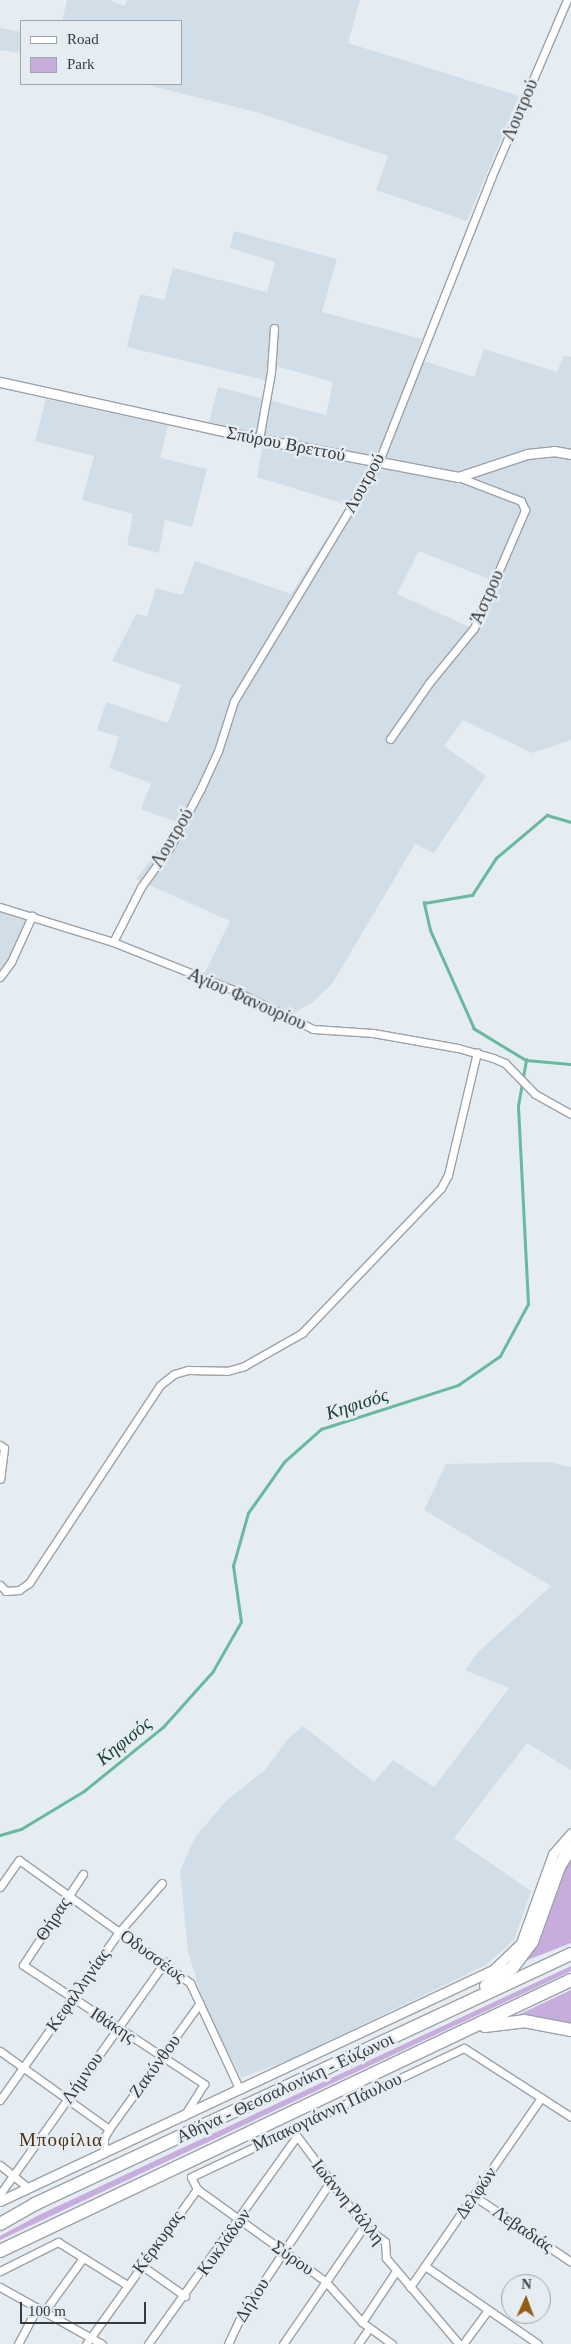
<!DOCTYPE html>
<html>
<head>
<meta charset="utf-8">
<style>
	body { margin:0 }
	#map { position:relative; width:571px; height:2344px; overflow:hidden; background:#e5ecf2; font-family:"Times New Roman",serif }
	div>[style] { position:absolute }
	[style*='--x'] { left:calc(var(--x)*1px); top:calc(var(--y)*1px); width:calc(var(--w)*1px); rotate:calc(var(--a)*1deg) }
	.built>* { inset:0; background:#d1dee8 }
	.green>* { inset:0; background:#c7acde }
	.stream>* { height:2.5px; margin:-1.25px; padding:0 1.25px; transform-origin:1.25px; border-radius:1.25px; background:#67ba9f }
	.roads { filter:drop-shadow(1px 0 #9ca2a7) drop-shadow(-1px 0 #9ca2a7) drop-shadow(0 1px #9ca2a7) drop-shadow(0 -1px #9ca2a7) }
	.minor>* { height:7px; margin:-3.5px; padding:0 3.5px; transform-origin:3.5px; border-radius:3.5px; background:#fff }
	.tertiary>* { height:9px; margin:-4.5px; padding:0 4.5px; transform-origin:4.5px; border-radius:4.5px; background:#fff }
	.motorway>* { height:12px; margin:-6px; padding:0 6px; transform-origin:6px; border-radius:6px; background:#fff }
	span { translate:-50% -50%; white-space:nowrap; text-align:center; line-height:1.15; -webkit-text-stroke:5px #e5ecf2; paint-order:stroke }
	.street-label { font-size:18px; color:#383b3d }
	.water-label { font-size:19px; color:#1c4236; font-style:italic }
	.neighbourhood-label { font-size:19px; color:#4c3111; letter-spacing:1px }
	.legend { position:absolute; left:20px; top:20px; width:162px; height:65px; box-sizing:border-box; background:#e5ecf2; border:1px solid #a0a5aa; margin:0; padding:6px 9px; list-style:none; font-size:15px; color:#383b3d }
	.legend li { display:flex; align-items:center; gap:10px; height:25px }
	.legend b { width:25px; border:1px solid #a0a5aa }
	.north { position:absolute; left:501px; top:2274px; width:50px; height:50px; box-sizing:border-box; background:#e5ecf2; border:1px solid #a0a5aa; border-radius:50%; rotate:2deg; font-size:14px; font-weight:700; line-height:20px; text-align:center; color:#383b3d }
	.north::after { content:''; display:block; margin:auto; width:18px; height:22px; background:#935d14; clip-path:polygon(50% 0,100% 100%,50% 72%,0 100%) }
	.scale { position:absolute; left:20px; top:2302px; width:126px; height:22px; box-sizing:border-box; border:2px solid #383b3d; border-top:0; padding-left:6px; font-size:15px; line-height:18px; white-space:nowrap; color:#383b3d; -webkit-text-stroke:4px #e5ecf2; paint-order:stroke }
</style>
</head>
<body>
<div id="map">
	<div class="built">
		<i style="clip-path:polygon(67px 0,109px 0,125px 6px,127px 0,360px 0,348px 43px,519px 96px,467px 221px,376px 190px,388px 156px,256px 112px,144px 84px,181px 84px,181px 21px,62px 21px)"></i>
		<i style="clip-path:polygon(0 28px,21px 32px,21px 53px,0 50px)"></i>
		<i style="clip-path:polygon(evenodd,234px 231px,337px 259px,322px 312px,422px 339px,414px 358px,474px 377px,484px 349px,557px 372px,564px 355px,571px 357px,571px 740px,532px 753px,463px 720px,444px 746px,486px 776px,434px 853px,415px 844px,332px 984px,314px 1001px,283px 1020px,201px 980px,230px 921px,136px 879px,179px 823px,141px 809px,151px 783px,109px 768px,119px 737px,97px 730px,106px 702px,168px 723px,181px 685px,112px 661px,136px 614px,147px 616px,156px 588px,182px 595px,195px 561px,291px 594px,348px 505px,257px 477px,262px 448px,206px 434px,218px 387px,326px 415px,333px 382px,276px 366px,273px 382px,127px 347px,140px 294px,164px 300px,173px 268px,267px 292px,275px 262px,230px 248px,234px 231px,419px 551px,491px 580px,472px 628px,397px 594px,419px 551px)"></i>
		<i style="clip-path:polygon(46px 399px,168px 425px,160px 458px,207px 469px,192px 527px,165px 520px,159px 553px,127px 545px,133px 514px,82px 500px,94px 456px,35px 441px)"></i>
		<i style="clip-path:polygon(0 903px,37px 913px,0 983px)"></i>
		<i style="clip-path:polygon(548px 1462px,571px 1467px,571px 1770px,527px 1743px,454px 1838px,531px 1891px,514px 1940px,486px 1965px,291px 2059px,241px 2078px,205px 2007px,188px 1952px,180px 1870px,196px 1836px,227px 1800px,265px 1770px,288px 1739px,303px 1726px,374px 1782px,393px 1760px,434px 1787px,509px 1688px,465px 1670px,478px 1652px,551px 1586px,424px 1510px,446px 1464px)"></i>
	</div>
	<div class="green">
		<i style="clip-path:polygon(571px 1853px,571px 1943px,525px 1961px,541px 1936px)"></i>
		<i style="clip-path:polygon(571px 1966px,571px 1971px,0 2240px,0 2236px,39px 2215px)"></i>
		<i style="clip-path:polygon(571px 1990px,571px 2025px,519px 2015px,520px 2014px)"></i>
	</div>
	<div class="stream">
		<i style="--x:525;--y:1060;--w:60;--a:-148.7"></i>
		<i style="--x:474;--y:1029;--w:108;--a:-114"></i>
		<i style="--x:430;--y:930;--w:28;--a:-103"></i>
		<i style="--x:424;--y:903;--w:49;--a:-9.5"></i>
		<i style="--x:472;--y:895;--w:44;--a:-57"></i>
		<i style="--x:496;--y:858;--w:67;--a:-40.1"></i>
		<i style="--x:547;--y:815;--w:25;--a:16"></i>
		<i style="--x:0;--y:1835;--w:22;--a:-16"></i>
		<i style="--x:21;--y:1829;--w:74;--a:-31.1"></i>
		<i style="--x:84;--y:1791;--w:102;--a:-39"></i>
		<i style="--x:163;--y:1727;--w:75;--a:-48.2"></i>
		<i style="--x:213;--y:1671;--w:56;--a:-60.3"></i>
		<i style="--x:241;--y:1622;--w:57;--a:-98.1"></i>
		<i style="--x:233;--y:1566;--w:55;--a:-74.2"></i>
		<i style="--x:248;--y:1513;--w:62;--a:-54.8"></i>
		<i style="--x:284;--y:1462;--w:50;--a:-41.7"></i>
		<i style="--x:321;--y:1429;--w:144;--a:-17.8"></i>
		<i style="--x:458;--y:1385;--w:51;--a:-34.6"></i>
		<i style="--x:500;--y:1356;--w:59;--a:-61.7"></i>
		<i style="--x:528;--y:1304;--w:198;--a:-92.9"></i>
		<i style="--x:518;--y:1106;--w:47;--a:-80.1"></i>
		<i style="--x:526;--y:1060;--w:45;--a:5.1"></i>
	</div>
	<div class="roads">
		<div class="minor">
			<i style="--x:259;--y:439;--w:68;--a:-79.8"></i>
			<i style="--x:271;--y:372;--w:44;--a:-86.1"></i>
			<i style="--x:390;--y:739;--w:68;--a:-55.1"></i>
			<i style="--x:429;--y:683;--w:71;--a:-50.7"></i>
			<i style="--x:474;--y:628;--w:129;--a:-66.6"></i>
			<i style="--x:525;--y:510;--w:10;--a:-114"></i>
			<i style="--x:521;--y:501;--w:67;--a:-159.1"></i>
			<i style="--x:0;--y:907;--w:118;--a:17.2"></i>
			<i style="--x:113;--y:942;--w:127;--a:21.7"></i>
			<i style="--x:231;--y:989;--w:91;--a:26"></i>
			<i style="--x:313;--y:1029;--w:60;--a:3.8"></i>
			<i style="--x:373;--y:1033;--w:86;--a:10"></i>
			<i style="--x:458;--y:1048;--w:36;--a:16"></i>
			<i style="--x:493;--y:1058;--w:13;--a:23"></i>
			<i style="--x:505;--y:1063;--w:43;--a:45.9"></i>
			<i style="--x:535;--y:1094;--w:41;--a:29.1"></i>
			<i style="--x:113;--y:942;--w:62;--a:-63"></i>
			<i style="--x:141;--y:887;--w:49;--a:-54.1"></i>
			<i style="--x:170;--y:847;--w:67;--a:-62.3"></i>
			<i style="--x:201;--y:788;--w:41;--a:-65.3"></i>
			<i style="--x:218;--y:751;--w:52;--a:-72.3"></i>
			<i style="--x:234;--y:701;--w:280;--a:-58.9"></i>
			<i style="--x:379;--y:461;--w:304;--a:-68.4"></i>
			<i style="--x:491;--y:178;--w:194;--a:-66.9"></i>
			<i style="--x:0;--y:977;--w:19;--a:-54"></i>
			<i style="--x:11;--y:962;--w:51;--a:-65.5"></i>
			<i style="--x:0;--y:1445;--w:5;--a:37"></i>
			<i style="--x:4;--y:1448;--w:31;--a:97"></i>
			<i style="--x:0;--y:1585;--w:8;--a:45"></i>
			<i style="--x:6;--y:1591;--w:13;--a:-4"></i>
			<i style="--x:19;--y:1590;--w:12;--a:-35"></i>
			<i style="--x:29;--y:1583;--w:237;--a:-56.5"></i>
			<i style="--x:160;--y:1385;--w:18;--a:-38"></i>
			<i style="--x:174;--y:1374;--w:15;--a:-16"></i>
			<i style="--x:188;--y:1370;--w:39;--a:1"></i>
			<i style="--x:227;--y:1371;--w:18;--a:-16"></i>
			<i style="--x:244;--y:1366;--w:67;--a:-29.6"></i>
			<i style="--x:302;--y:1333;--w:201;--a:-46.2"></i>
			<i style="--x:441;--y:1188;--w:15;--a:-62"></i>
			<i style="--x:448;--y:1175;--w:126;--a:-76.7"></i>
			<i style="--x:83;--y:1874;--w:109;--a:123.4"></i>
			<i style="--x:23;--y:1965;--w:217;--a:33.3"></i>
			<i style="--x:204;--y:2084;--w:38;--a:122"></i>
			<i style="--x:0;--y:1887;--w:33;--a:-55"></i>
			<i style="--x:19;--y:1860;--w:211;--a:35.7"></i>
			<i style="--x:190;--y:1983;--w:118;--a:65"></i>
			<i style="--x:0;--y:2051;--w:134;--a:35.6"></i>
			<i style="--x:109;--y:2129;--w:10;--a:119"></i>
			<i style="--x:104;--y:2138;--w:15;--a:90"></i>
			<i style="--x:0;--y:2100;--w:206;--a:-54.7"></i>
			<i style="--x:119;--y:1932;--w:65;--a:-48.7"></i>
			<i style="--x:291;--y:2128;--w:122;--a:53.3"></i>
			<i style="--x:364;--y:2226;--w:26;--a:37"></i>
			<i style="--x:385;--y:2242;--w:16;--a:86"></i>
			<i style="--x:386;--y:2258;--w:113;--a:49.7"></i>
			<i style="--x:109;--y:2129;--w:155;--a:-54.2"></i>
			<i style="--x:0;--y:2165;--w:36;--a:39"></i>
			<i style="--x:0;--y:2194;--w:285;--a:-54.6"></i>
			<i style="--x:474;--y:2196;--w:117;--a:34.2"></i>
			<i style="--x:141;--y:2265;--w:54;--a:35.2"></i>
			<i style="--x:425;--y:2266;--w:137;--a:34.6"></i>
			<i style="--x:0;--y:2271;--w:65;--a:-26.6"></i>
			<i style="--x:58;--y:2242;--w:81;--a:31.9"></i>
			<i style="--x:0;--y:2287;--w:117;--a:29.2"></i>
			<i style="--x:410;--y:2287;--w:230;--a:-55.3"></i>
			<i style="--x:44;--y:2312;--w:67;--a:-54.2"></i>
			<i style="--x:362;--y:2322;--w:61;--a:-56.3"></i>
			<i style="--x:18;--y:2344;--w:41;--a:-62.2"></i>
			<i style="--x:86;--y:2344;--w:191;--a:-54.4"></i>
			<i style="--x:148;--y:2344;--w:254;--a:-54.4"></i>
			<i style="--x:228;--y:2344;--w:33;--a:-65"></i>
			<i style="--x:242;--y:2314;--w:159;--a:-56.3"></i>
			<i style="--x:283;--y:2344;--w:143;--a:-55.5"></i>
			<i style="--x:358;--y:2344;--w:19;--a:-55"></i>
			<i style="--x:392;--y:2344;--w:37;--a:-144"></i>
			<i style="--x:362;--y:2322;--w:55;--a:-132.1"></i>
			<i style="--x:325;--y:2281;--w:158;--a:-144.3"></i>
			<i style="--x:197;--y:2189;--w:13;--a:-117"></i>
			<i style="--x:191;--y:2177;--w:302;--a:-25.3"></i>
			<i style="--x:464;--y:2048;--w:127;--a:32.8"></i>
			<i style="--x:463;--y:2344;--w:42;--a:-53.7"></i>
		</div>
		<div class="tertiary">
			<i style="--x:0;--y:382;--w:265;--a:12.4"></i>
			<i style="--x:259;--y:439;--w:203;--a:10.8"></i>
			<i style="--x:458;--y:477;--w:73;--a:-18.4"></i>
			<i style="--x:527;--y:454;--w:27;--a:-6"></i>
			<i style="--x:554;--y:451;--w:17;--a:10"></i>
			<i style="--x:0;--y:2201;--w:544;--a:-25.11"></i>
			<i style="--x:493;--y:1970;--w:39;--a:-44"></i>
			<i style="--x:521;--y:1943;--w:95;--a:-70.2"></i>
			<i style="--x:553;--y:1854;--w:28;--a:-49"></i>
		</div>
		<div class="motorway">
			<i style="--x:486;--y:1986;--w:33;--a:-35"></i>
			<i style="--x:513;--y:1967;--w:31;--a:-53"></i>
			<i style="--x:532;--y:1942;--w:80;--a:-70.2"></i>
			<i style="--x:559;--y:1867;--w:23;--a:-59"></i>
			<i style="--x:485;--y:2026;--w:39;--a:-7"></i>
			<i style="--x:524;--y:2021;--w:48;--a:10.8"></i>
			<i style="--x:0;--y:2224;--w:40;--a:-29.7"></i>
			<i style="--x:35;--y:2204;--w:591;--a:-25.01"></i>
			<i style="--x:0;--y:2251;--w:632;--a:-25.39"></i>
		</div>
	</div>
	<div class="street-label">
		<span style="left:520px;top:110px;rotate:-67deg">Λουτρού</span>
		<span style="left:286px;top:444px;rotate:11deg">Σπύρου Βρεττού</span>
		<span style="left:364px;top:483px;rotate:-61deg">Λουτρού</span>
		<span style="left:487px;top:597px;rotate:-66deg">Άστρου</span>
		<span style="left:172px;top:838px;rotate:-59deg">Λουτρού</span>
		<span style="left:247px;top:999px;rotate:24deg">Αγίου Φανουρίου</span>
		<span style="left:53px;top:1919px;rotate:-57deg">Θήρας</span>
		<span style="left:153px;top:1956px;rotate:36deg">Οδυσσέως</span>
		<span style="left:78px;top:1990px;rotate:-55deg">Κεφαλληνίας</span>
		<span style="left:113px;top:2025px;rotate:33deg">Ιθάκης</span>
		<span style="left:155px;top:2066px;rotate:-54deg">Ζακύνθου</span>
		<span style="left:82px;top:2078px;rotate:-55deg">Λήμνου</span>
		<span style="left:285px;top:2088px;rotate:-25deg">Αθήνα - Θεσσαλονίκη - Εύζωνοι</span>
		<span style="left:327px;top:2112px;rotate:-25deg">Μπακογιάννη Πάυλου</span>
		<span style="left:476px;top:2193px;rotate:-55deg">Δελφών</span>
		<span style="left:348px;top:2202px;rotate:51deg">Ιωάννη Ράλλη</span>
		<span style="left:523px;top:2229px;rotate:34deg">Λεβαδιάς</span>
		<span style="left:158px;top:2242px;rotate:-54deg">Κέρκυρας</span>
		<span style="left:224px;top:2242px;rotate:-54deg">Κυκλάδων</span>
		<span style="left:293px;top:2258px;rotate:35deg">Σύρου</span>
		<span style="left:252px;top:2300px;rotate:-58deg">Δήλου</span>
	</div>
	<div class="water-label">
		<span style="left:357px;top:1404px;rotate:-18deg">Κηφισός</span>
		<span style="left:124px;top:1741px;rotate:-39deg">Κηφισός</span>
	</div>
	<div class="neighbourhood-label">
		<span style="left:61px;top:2140px">Μποφίλια</span>
	</div>
	<ul class="legend">
	<li><b style="height:6px;background:#fff"></b>Road</li>
	<li><b style="height:14px;background:#c7acde"></b>Park</li>
	</ul>
	<div class="north">N</div>
	<div class="scale">100 m</div>
</div>
</body>
</html>
